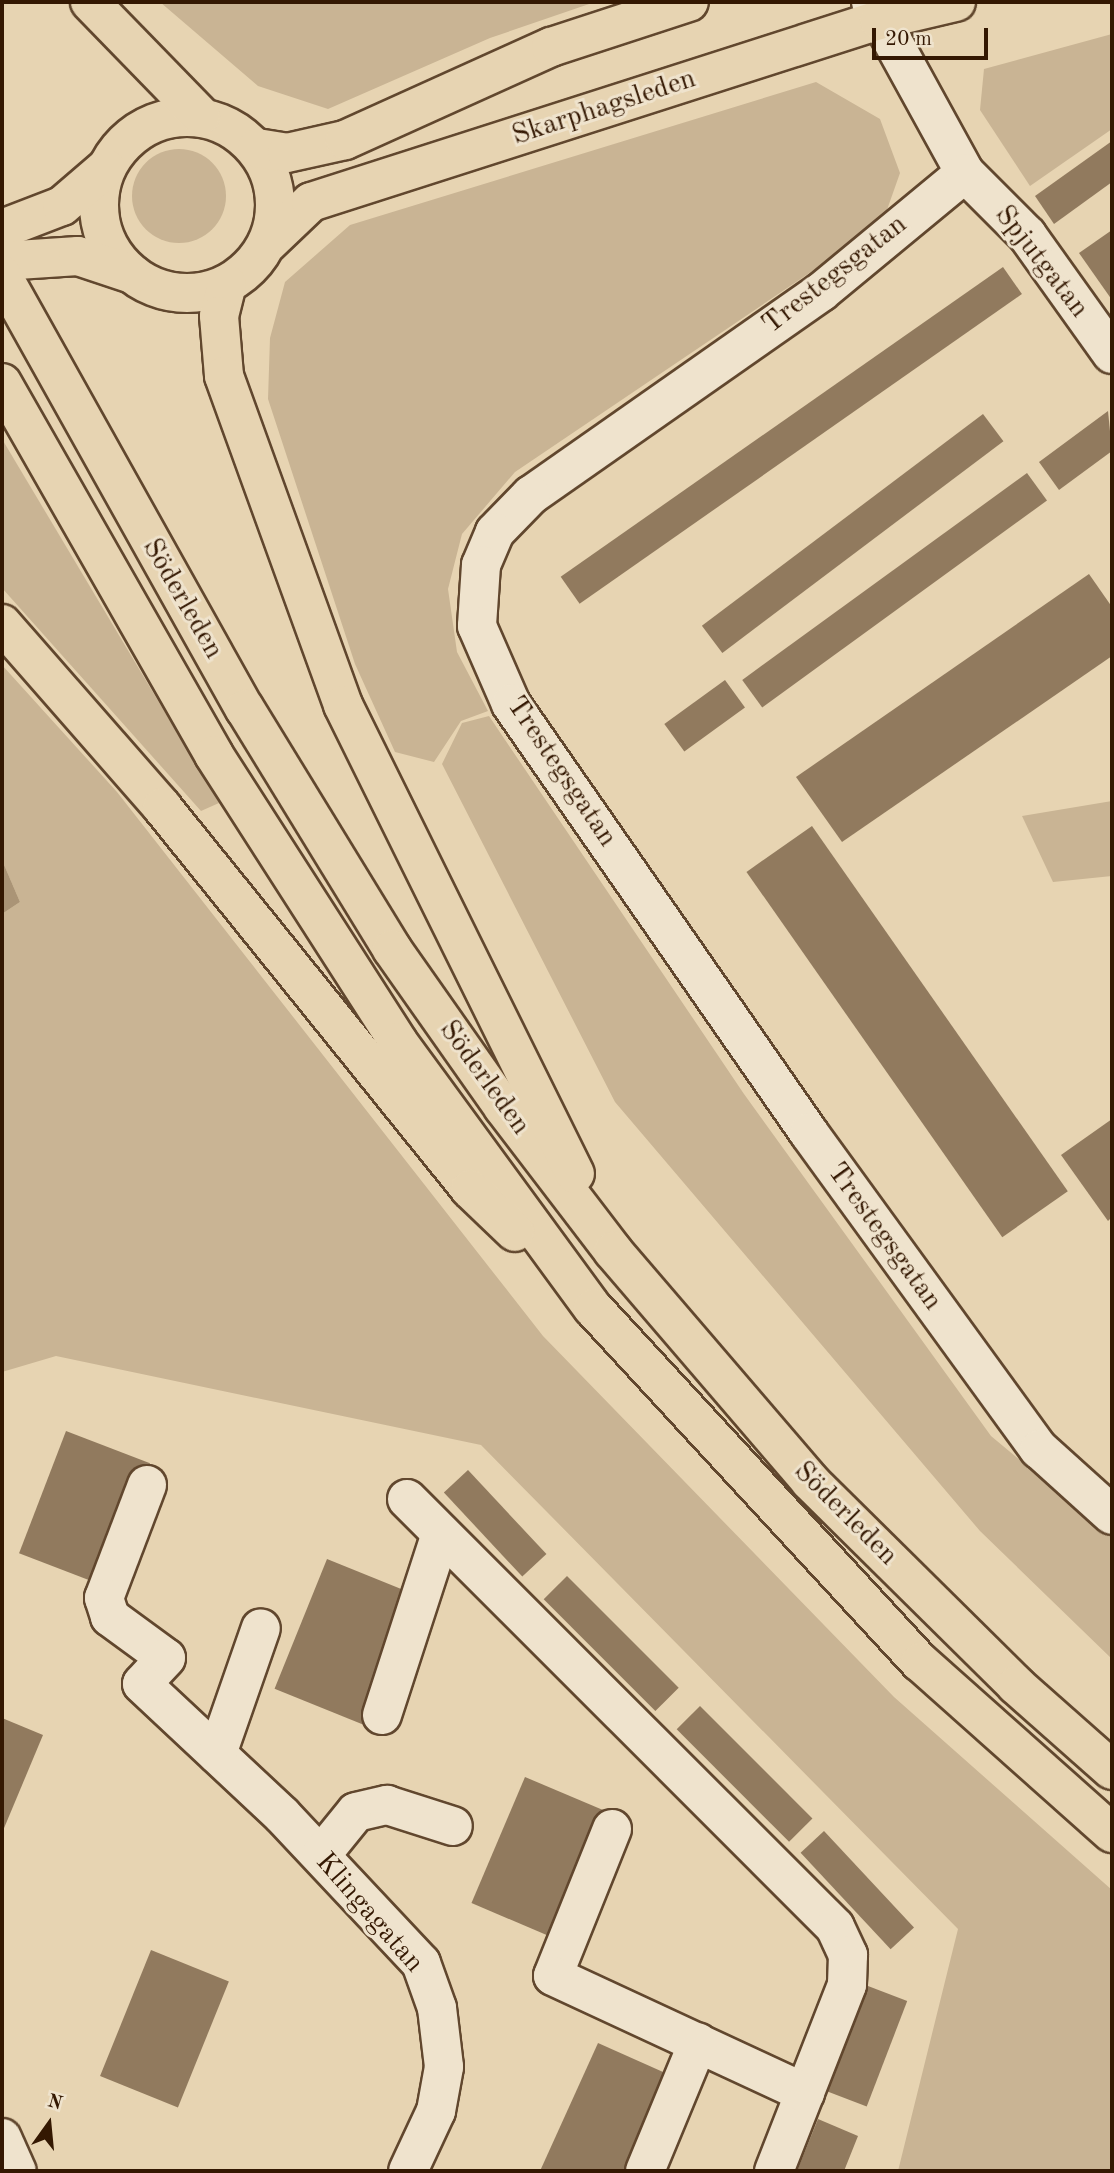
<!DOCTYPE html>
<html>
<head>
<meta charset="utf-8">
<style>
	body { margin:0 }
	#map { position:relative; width:1114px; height:2173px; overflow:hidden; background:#e7d4b2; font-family:"Old Standard TT",serif }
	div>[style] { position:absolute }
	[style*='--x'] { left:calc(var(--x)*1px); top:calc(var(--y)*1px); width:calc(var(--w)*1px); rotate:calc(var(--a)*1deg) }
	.green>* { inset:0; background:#c9b494 }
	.round { border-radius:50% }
	.water>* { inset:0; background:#aa9476 }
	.building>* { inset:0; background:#917a5e; transform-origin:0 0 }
	.roads { filter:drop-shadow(2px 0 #61472e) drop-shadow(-2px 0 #61472e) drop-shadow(0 2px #61472e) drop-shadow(0 -2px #61472e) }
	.minor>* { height:38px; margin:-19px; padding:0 19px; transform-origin:19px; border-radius:19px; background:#efe3cd }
	.major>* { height:38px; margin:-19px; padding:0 19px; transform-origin:19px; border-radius:19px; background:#e7d4b2 }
	.major>.ring { margin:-19px; padding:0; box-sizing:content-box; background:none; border:38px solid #e7d4b2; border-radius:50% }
	.highway>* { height:38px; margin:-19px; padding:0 19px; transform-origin:19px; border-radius:19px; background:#e7d4b2 }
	span { translate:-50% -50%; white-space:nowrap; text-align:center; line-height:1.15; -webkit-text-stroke:6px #efe3cd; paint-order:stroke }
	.street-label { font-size:28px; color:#341802 }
	.frame { position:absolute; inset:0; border:4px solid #341802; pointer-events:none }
	.north { position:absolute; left:14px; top:2089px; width:70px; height:70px; -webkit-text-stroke:5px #efe3cd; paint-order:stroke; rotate:15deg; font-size:19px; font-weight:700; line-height:28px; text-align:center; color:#341802 }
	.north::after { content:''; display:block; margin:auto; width:24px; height:32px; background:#341802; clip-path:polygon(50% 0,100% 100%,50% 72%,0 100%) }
	.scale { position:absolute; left:872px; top:28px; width:116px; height:32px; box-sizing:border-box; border:4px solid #341802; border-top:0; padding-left:9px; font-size:21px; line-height:24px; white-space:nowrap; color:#341802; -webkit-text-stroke:5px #efe3cd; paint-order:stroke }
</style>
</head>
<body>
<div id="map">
	<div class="green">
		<i style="clip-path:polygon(160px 2px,595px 2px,490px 38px,328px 109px,258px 86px)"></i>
		<i style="clip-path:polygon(1112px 34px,1112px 129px,1030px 186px,980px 110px,984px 69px)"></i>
		<i style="clip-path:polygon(816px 82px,880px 119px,900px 173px,882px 224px,515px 472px,462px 534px,448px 589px,457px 652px,488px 711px,461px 721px,434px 762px,395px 752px,355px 664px,268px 399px,270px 338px,285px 282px,350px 225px)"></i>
		<i class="round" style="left:132px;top:149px;width:94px;height:94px"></i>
		<i style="clip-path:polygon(2px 439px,219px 803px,201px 811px,2px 588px)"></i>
		<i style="clip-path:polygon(2px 665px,117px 792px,543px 1336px,894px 1697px,1112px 1890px,1112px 2171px,898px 2171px,958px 1929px,481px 1445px,56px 1356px,2px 1372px,2px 914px,20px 902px,2px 860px)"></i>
		<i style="clip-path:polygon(489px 716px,744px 1094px,991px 1436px,1112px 1537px,1112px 1659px,980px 1531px,615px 1102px,442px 764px,462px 723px)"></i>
		<i style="clip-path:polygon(1112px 801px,1112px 876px,1053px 882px,1022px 816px)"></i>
	</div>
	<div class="water">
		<i style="clip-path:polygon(2px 860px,20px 902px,2px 914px)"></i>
	</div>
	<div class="building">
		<i style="clip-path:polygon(1112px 141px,1112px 182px,1054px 224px,1035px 196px)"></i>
		<i style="clip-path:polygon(1112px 230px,1112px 300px,1079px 253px)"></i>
		<i style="left:1003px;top:267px;width:33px;height:540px;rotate:55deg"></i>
		<i style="clip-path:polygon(1108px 411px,1112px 451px,1059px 490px,1039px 462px)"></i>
		<i style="left:983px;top:414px;width:34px;height:352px;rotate:53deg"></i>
		<i style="left:1027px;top:473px;width:34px;height:352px;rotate:54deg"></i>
		<i style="clip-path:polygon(1089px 574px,1112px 607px,1112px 656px,842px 842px,796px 777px)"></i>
		<i style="left:725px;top:680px;width:34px;height:75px;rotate:54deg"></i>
		<i style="left:812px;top:826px;width:446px;height:80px;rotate:55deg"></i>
		<i style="clip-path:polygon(1112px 1119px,1112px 1217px,1108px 1221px,1061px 1155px)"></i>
		<i style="left:66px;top:1431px;width:90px;height:131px;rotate:21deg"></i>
		<i style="left:468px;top:1470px;width:115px;height:33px;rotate:47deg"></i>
		<i style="left:327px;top:1559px;width:98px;height:140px;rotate:22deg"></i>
		<i style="left:567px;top:1576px;width:158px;height:33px;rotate:45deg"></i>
		<i style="left:700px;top:1706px;width:159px;height:33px;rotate:45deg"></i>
		<i style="clip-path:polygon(2px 1718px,43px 1735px,2px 1833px)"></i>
		<i style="left:525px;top:1777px;width:95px;height:137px;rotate:23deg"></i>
		<i style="left:824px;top:1831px;width:132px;height:32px;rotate:47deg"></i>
		<i style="left:151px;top:1950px;width:84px;height:136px;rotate:22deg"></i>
		<i style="left:868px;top:1986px;width:42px;height:113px;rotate:21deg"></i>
		<i style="clip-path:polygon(598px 2043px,681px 2080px,640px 2171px,540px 2171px)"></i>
		<i style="clip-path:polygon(818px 2119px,858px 2136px,844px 2171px,797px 2171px)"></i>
	</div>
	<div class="roads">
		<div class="minor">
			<i style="--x:871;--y:2;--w:195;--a:61.2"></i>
			<i style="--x:965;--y:173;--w:187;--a:140.4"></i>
			<i style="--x:821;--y:292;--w:354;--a:145"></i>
			<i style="--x:531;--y:495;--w:52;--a:134.2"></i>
			<i style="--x:495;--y:532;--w:36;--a:113"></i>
			<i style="--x:481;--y:565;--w:61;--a:93.8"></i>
			<i style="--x:477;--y:626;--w:85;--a:66.4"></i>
			<i style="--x:511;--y:704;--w:522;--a:55.21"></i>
			<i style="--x:809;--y:1133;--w:391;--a:54"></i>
			<i style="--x:1039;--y:1449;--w:98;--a:42.1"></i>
			<i style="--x:965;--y:173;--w:88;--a:45"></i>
			<i style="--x:1027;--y:235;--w:146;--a:54.5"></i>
			<i style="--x:147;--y:1485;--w:121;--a:110.8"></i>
			<i style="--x:104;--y:1598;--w:20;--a:72"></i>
			<i style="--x:110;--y:1617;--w:69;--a:36.2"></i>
			<i style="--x:166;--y:1658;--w:35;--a:133"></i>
			<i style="--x:142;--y:1684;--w:192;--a:43.1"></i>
			<i style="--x:282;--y:1815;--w:203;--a:46.8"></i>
			<i style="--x:421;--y:1963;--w:48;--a:70.4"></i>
			<i style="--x:437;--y:2008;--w:59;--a:83.2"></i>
			<i style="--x:444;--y:2067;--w:45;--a:100.3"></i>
			<i style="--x:436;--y:2111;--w:66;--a:115"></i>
			<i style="--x:407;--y:1499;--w:605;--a:45"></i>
			<i style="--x:835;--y:1927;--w:31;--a:65"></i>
			<i style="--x:848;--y:1955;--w:30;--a:92"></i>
			<i style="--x:847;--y:1985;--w:200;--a:111.4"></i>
			<i style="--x:382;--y:1715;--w:191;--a:-72"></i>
			<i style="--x:217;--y:1754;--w:133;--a:-70.8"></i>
			<i style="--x:612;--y:1829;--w:158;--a:111.9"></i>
			<i style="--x:553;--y:1976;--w:278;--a:24.9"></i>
			<i style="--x:321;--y:1855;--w:55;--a:-50.9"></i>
			<i style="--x:356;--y:1812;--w:32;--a:-13"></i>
			<i style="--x:387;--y:1805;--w:69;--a:17.7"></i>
			<i style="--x:2;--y:2138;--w:36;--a:66"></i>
			<i style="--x:645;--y:2171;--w:139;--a:-67.5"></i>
		</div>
		<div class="major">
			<i class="ring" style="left:99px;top:117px;width:138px;height:138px"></i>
			<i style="--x:257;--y:148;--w:30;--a:9"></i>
			<i style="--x:287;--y:153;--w:59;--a:-12.6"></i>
			<i style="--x:345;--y:140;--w:226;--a:-24.3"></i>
			<i style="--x:551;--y:47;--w:145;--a:-18.1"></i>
			<i style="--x:2;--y:229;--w:64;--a:-21"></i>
			<i style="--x:62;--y:206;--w:58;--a:-40.8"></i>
			<i style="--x:268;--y:243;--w:59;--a:-43.6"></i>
			<i style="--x:311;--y:202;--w:596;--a:-17.77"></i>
			<i style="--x:879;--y:20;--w:79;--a:-13.2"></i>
			<i style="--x:2;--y:261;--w:76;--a:-3.8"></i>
			<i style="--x:78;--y:256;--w:57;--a:18.4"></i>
		</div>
		<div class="highway">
			<i style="--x:90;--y:2;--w:159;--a:45.8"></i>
			<i style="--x:2;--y:275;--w:497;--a:60.8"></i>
			<i style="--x:245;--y:709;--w:281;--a:58.5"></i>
			<i style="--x:392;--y:949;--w:193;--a:54.9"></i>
			<i style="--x:503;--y:1107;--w:181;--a:52.6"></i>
			<i style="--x:613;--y:1251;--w:303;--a:49.4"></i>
			<i style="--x:810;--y:1481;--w:290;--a:44.7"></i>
			<i style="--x:1016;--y:1685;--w:128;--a:41.5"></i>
			<i style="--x:227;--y:284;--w:33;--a:104"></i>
			<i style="--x:219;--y:316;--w:60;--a:85.2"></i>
			<i style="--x:224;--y:376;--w:350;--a:70.1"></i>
			<i style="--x:343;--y:705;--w:523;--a:63.68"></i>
			<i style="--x:2;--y:383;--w:428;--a:60.3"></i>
			<i style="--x:214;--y:755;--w:341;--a:57.3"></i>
			<i style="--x:398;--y:1042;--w:330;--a:53.8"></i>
			<i style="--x:593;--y:1308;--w:482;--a:47.3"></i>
			<i style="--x:920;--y:1662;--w:257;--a:41.7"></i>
			<i style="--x:2;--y:624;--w:243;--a:48.8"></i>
			<i style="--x:162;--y:807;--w:491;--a:51.1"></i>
			<i style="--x:470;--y:1189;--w:62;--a:43.7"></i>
		</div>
	</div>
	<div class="street-label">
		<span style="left:604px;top:108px;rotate:-18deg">Skarphagsleden</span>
		<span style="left:1041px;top:262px;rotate:52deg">Spjutgatan</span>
		<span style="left:835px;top:275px;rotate:-38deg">Trestegsgatan</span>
		<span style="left:182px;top:599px;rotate:60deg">Söderleden</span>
		<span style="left:561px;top:772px;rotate:56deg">Trestegsgatan</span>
		<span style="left:484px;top:1078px;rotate:54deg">Söderleden</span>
		<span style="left:884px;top:1237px;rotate:54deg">Trestegsgatan</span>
		<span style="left:845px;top:1514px;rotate:45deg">Söderleden</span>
		<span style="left:369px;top:1913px;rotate:49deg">Klingagatan</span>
	</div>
	<div class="frame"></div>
	<div class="north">N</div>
	<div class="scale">20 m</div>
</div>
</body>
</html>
